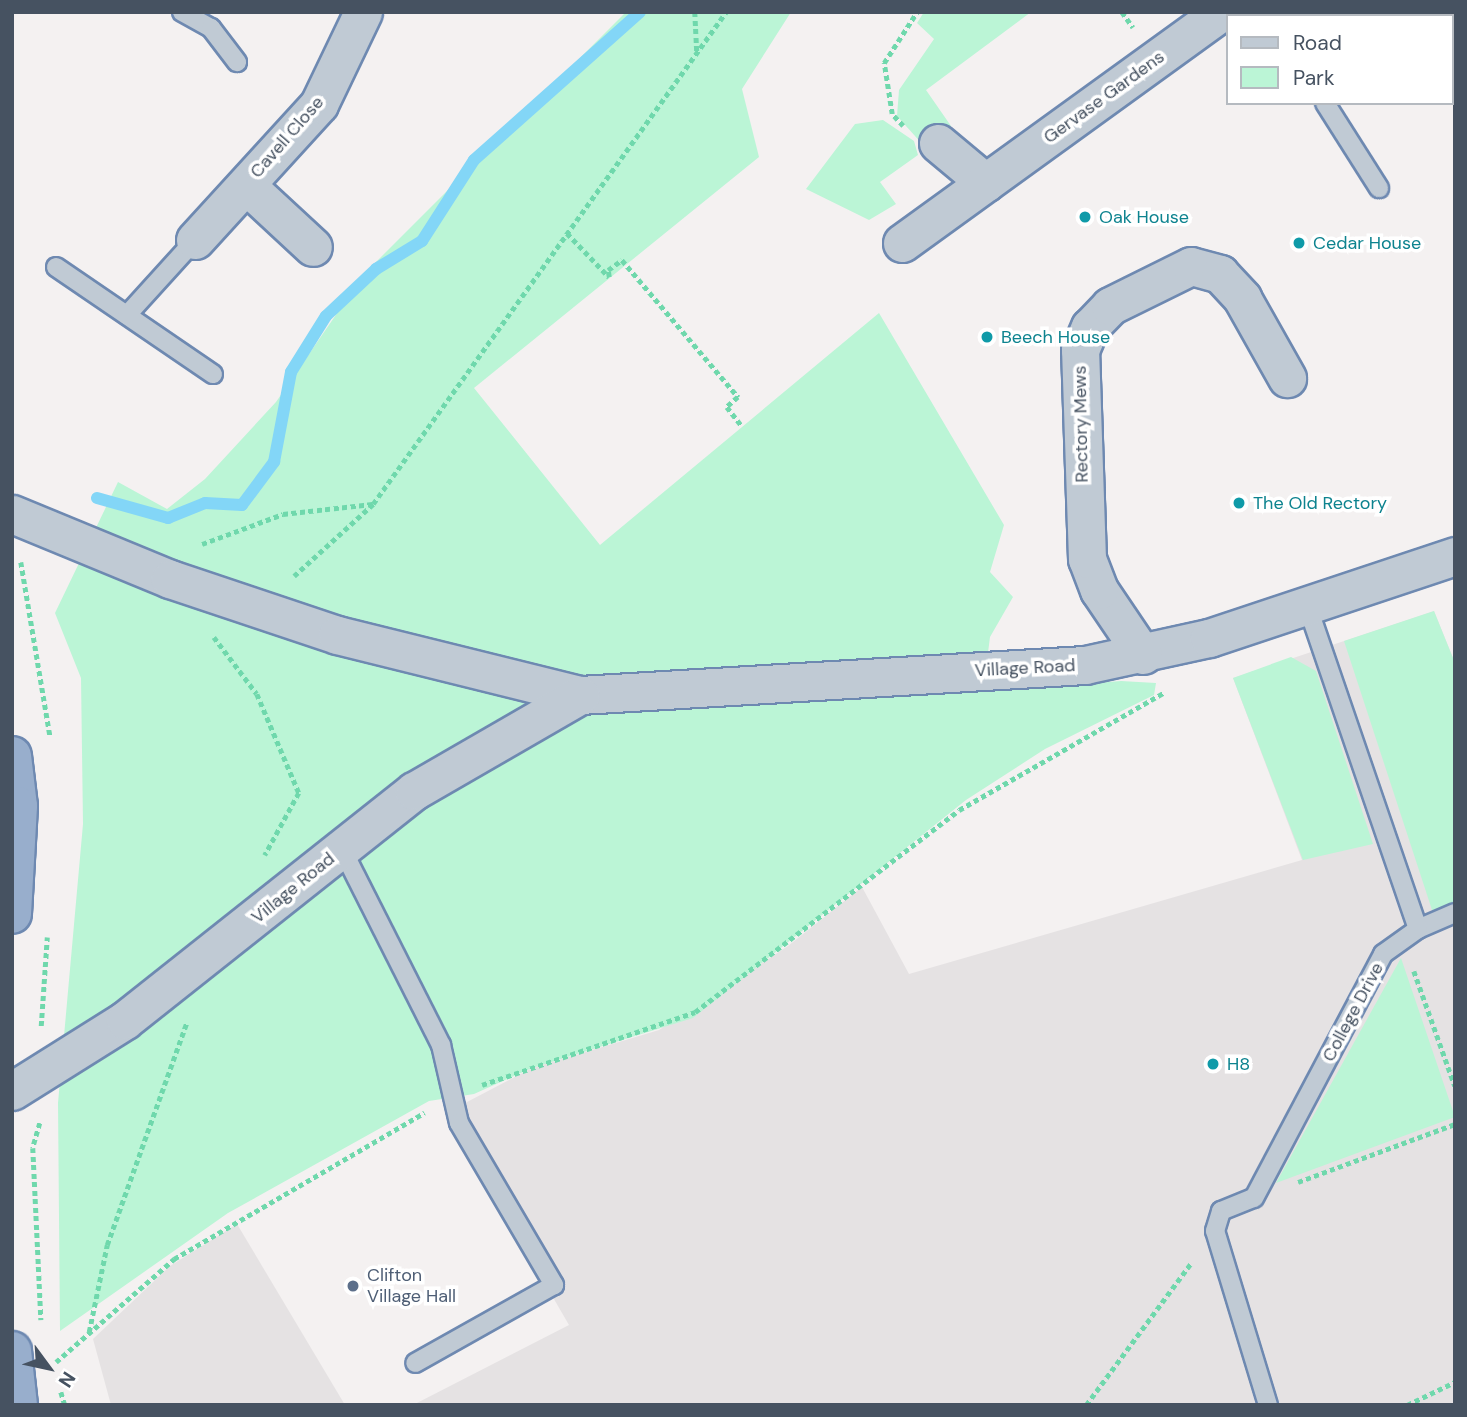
<!DOCTYPE html>
<html>
<head>
<meta charset="utf-8">
<style>
	body { margin:0 }
	#map { position:relative; width:1467px; height:1417px; overflow:hidden; background:#f4f1f1; font-family:"DM Sans",sans-serif }
	div>[style] { position:absolute }
	[style*='--x'] { left:calc(var(--x)*1px); top:calc(var(--y)*1px); width:calc(var(--w)*1px); rotate:calc(var(--a)*1deg) }
	.education>* { inset:0; background:#e5e2e3 }
	.green>* { inset:0; background:#bbf5d6 }
	.stream>* { height:12px; margin:-6px; padding:0 6px; transform-origin:6px; border-radius:6px; background:#83d6f7 }
	.path>* { height:4.5px; margin-top:-2.25px; transform-origin:0; background:repeating-linear-gradient(90deg,#6fd8ac 0 5px,transparent 0 8.5px) }
	.roads { filter:drop-shadow(2px 0 #6e89b1) drop-shadow(-2px 0 #6e89b1) drop-shadow(0 2px #6e89b1) drop-shadow(0 -2px #6e89b1) }
	.service>* { height:18px; margin:-9px; padding:0 9px; transform-origin:9px; border-radius:9px; background:#c0cad4 }
	.minor>* { height:37px; margin:-18.5px; padding:0 18.5px; transform-origin:18.5px; border-radius:18.5px; background:#c0cad4 }
	.trunk>* { height:38px; margin:-19px; padding:0 19px; transform-origin:19px; border-radius:19px; background:#98aecc }
	.dots>* { width:19px; height:19px; translate:-50% -50%; box-sizing:border-box; border:4px solid #fff; border-radius:50% }
	span { translate:-50% -50%; white-space:nowrap; text-align:center; line-height:1.15; -webkit-text-stroke:7px #fff; paint-order:stroke }
	.street-label { font-size:18px; color:#465261 }
	.culture-label { font-size:18px; color:#0d838f }
	.left { translate:0 -50%; text-align:left }
	.service-label { font-size:18px; color:#4e5e75 }
	.frame { position:absolute; inset:0; border:14px solid #465261; pointer-events:none }
	.legend { position:absolute; left:1226px; top:14px; width:228px; height:91px; box-sizing:border-box; background:#fff; border:2px solid #b5bac0; margin:0; padding:9px 12px; list-style:none; font-size:21px; color:#465261 }
	.legend li { display:flex; align-items:center; gap:14px; height:35px }
	.legend b { width:35px; border:2px solid #b5bac0 }
	.north { position:absolute; left:14px; top:1333px; width:70px; height:70px; -webkit-text-stroke:5px #fff; paint-order:stroke; rotate:123deg; font-size:19px; font-weight:700; line-height:28px; text-align:center; color:#465261 }
	.north::after { content:''; display:block; margin:auto; width:24px; height:32px; background:#465261; clip-path:polygon(50% 0,100% 100%,50% 72%,0 100%) }
</style>
</head>
<body>
<div id="map">
	<div class="education">
		<i style="clip-path:polygon(1434px 611px,1455px 663px,1455px 1405px,413px 1405px,569px 1325px,446px 1113px,532px 1068px,659px 1030px,788px 946px,862px 887px,909px 974px,1302px 860px,1233px 678px)"></i>
		<i style="clip-path:polygon(237px 1224px,345px 1405px,111px 1405px,93px 1339px,170px 1266px)"></i>
	</div>
	<div class="green">
		<i style="clip-path:polygon(626px 12px,791px 12px,742px 89px,759px 157px,474px 388px,600px 545px,879px 313px,1004px 525px,990px 572px,1013px 597px,990px 637px,983px 692px,1121px 681px,1156px 683px,1154px 695px,1045px 749px,966px 800px,693px 1018px,532px 1068px,474px 1094px,429px 1101px,228px 1213px,60px 1331px,58px 1103px,83px 824px,81px 678px,55px 613px,118px 482px,167px 509px,205px 479px,276px 402px,364px 274px)"></i>
		<i style="clip-path:polygon(924px 12px,1031px 12px,926px 90px,951px 126px,924px 146px,897px 116px,899px 90px,934px 39px,917px 23px)"></i>
		<i style="clip-path:polygon(883px 120px,914px 141px,918px 155px,880px 182px,896px 204px,869px 220px,806px 189px,855px 124px)"></i>
		<i style="clip-path:polygon(1434px 611px,1455px 663px,1455px 903px,1433px 913px,1344px 641px)"></i>
		<i style="clip-path:polygon(1291px 657px,1316px 671px,1373px 844px,1303px 860px,1233px 678px)"></i>
		<i style="clip-path:polygon(1401px 958px,1455px 1117px,1276px 1183px)"></i>
	</div>
	<div class="stream">
		<i style="--x:97;--y:498;--w:74;--a:15.7"></i>
		<i style="--x:168;--y:518;--w:40;--a:-22"></i>
		<i style="--x:205;--y:503;--w:37;--a:3"></i>
		<i style="--x:242;--y:505;--w:54;--a:-53.3"></i>
		<i style="--x:274;--y:462;--w:92;--a:-79.3"></i>
		<i style="--x:291;--y:372;--w:66;--a:-58"></i>
		<i style="--x:326;--y:316;--w:69;--a:-43.2"></i>
		<i style="--x:376;--y:269;--w:54;--a:-31.3"></i>
		<i style="--x:422;--y:241;--w:96;--a:-57.3"></i>
		<i style="--x:474;--y:160;--w:222;--a:-41.7"></i>
	</div>
	<div class="path">
		<i style="--x:695;--y:12;--w:41;--a:87.2"></i>
		<i style="--x:1122;--y:12;--w:19;--a:54"></i>
		<i style="--x:903;--y:126;--w:16;--a:-133"></i>
		<i style="--x:892;--y:114;--w:52;--a:-98.9"></i>
		<i style="--x:884;--y:63;--w:61;--a:-57.1"></i>
		<i style="--x:567;--y:233;--w:61;--a:46.3"></i>
		<i style="--x:609;--y:277;--w:7;--a:-98"></i>
		<i style="--x:608;--y:270;--w:17;--a:-36"></i>
		<i style="--x:622;--y:260;--w:180;--a:49.7"></i>
		<i style="--x:738;--y:397;--w:15;--a:138"></i>
		<i style="--x:727;--y:407;--w:24;--a:52"></i>
		<i style="--x:202;--y:544;--w:86;--a:-20.3"></i>
		<i style="--x:283;--y:514;--w:90;--a:-6.4"></i>
		<i style="--x:21;--y:562;--w:176;--a:80.5"></i>
		<i style="--x:294;--y:576;--w:107;--a:-42.3"></i>
		<i style="--x:373;--y:504;--w:606;--a:-54.34"></i>
		<i style="--x:214;--y:637;--w:71;--a:53"></i>
		<i style="--x:257;--y:694;--w:108;--a:67"></i>
		<i style="--x:299;--y:793;--w:71;--a:118.7"></i>
		<i style="--x:1414;--y:971;--w:122;--a:70.4"></i>
		<i style="--x:41;--y:1026;--w:89;--a:-86.1"></i>
		<i style="--x:482;--y:1085;--w:225;--a:-18.9"></i>
		<i style="--x:695;--y:1012;--w:332;--a:-37.4"></i>
		<i style="--x:959;--y:810;--w:235;--a:-29.8"></i>
		<i style="--x:40;--y:1123;--w:26;--a:106"></i>
		<i style="--x:33;--y:1148;--w:172;--a:87.3"></i>
		<i style="--x:1298;--y:1182;--w:167;--a:-20.3"></i>
		<i style="--x:89;--y:1332;--w:89;--a:-78.3"></i>
		<i style="--x:107;--y:1245;--w:235;--a:-70.3"></i>
		<i style="--x:56;--y:1362;--w:157;--a:-41.1"></i>
		<i style="--x:174;--y:1259;--w:290;--a:-30.3"></i>
		<i style="--x:61;--y:1392;--w:14;--a:73"></i>
		<i style="--x:1086;--y:1405;--w:177;--a:-53.5"></i>
		<i style="--x:1407;--y:1405;--w:53;--a:-25.6"></i>
	</div>
	<div class="roads">
		<div class="service">
			<i style="--x:182;--y:12;--w:33;--a:29"></i>
			<i style="--x:211;--y:28;--w:43;--a:52.6"></i>
			<i style="--x:1267;--y:12;--w:4;--a:63"></i>
			<i style="--x:1325;--y:103;--w:101;--a:57.6"></i>
			<i style="--x:56;--y:267;--w:190;--a:34.3"></i>
			<i style="--x:127;--y:315;--w:101;--a:-47.8"></i>
			<i style="--x:342;--y:849;--w:220;--a:63.2"></i>
			<i style="--x:441;--y:1045;--w:80;--a:77"></i>
			<i style="--x:459;--y:1123;--w:188;--a:59.6"></i>
			<i style="--x:554;--y:1285;--w:159;--a:150.7"></i>
			<i style="--x:1418;--y:929;--w:40;--a:-23.4"></i>
			<i style="--x:1268;--y:1405;--w:182;--a:-106.9"></i>
			<i style="--x:1215;--y:1231;--w:21;--a:-73"></i>
			<i style="--x:1221;--y:1211;--w:35;--a:-22"></i>
			<i style="--x:1254;--y:1198;--w:276;--a:-62.1"></i>
			<i style="--x:1383;--y:954;--w:43;--a:-35.5"></i>
			<i style="--x:1418;--y:929;--w:340;--a:-108.9"></i>
		</div>
		<div class="minor">
			<i style="--x:938;--y:143;--w:62;--a:39.8"></i>
			<i style="--x:246;--y:185;--w:91;--a:42.8"></i>
			<i style="--x:195;--y:240;--w:184;--a:-47.6"></i>
			<i style="--x:319;--y:104;--w:102;--a:-64.4"></i>
			<i style="--x:902;--y:243;--w:394;--a:-35.9"></i>
			<i style="--x:12;--y:514;--w:171;--a:22.4"></i>
			<i style="--x:170;--y:579;--w:176;--a:18.5"></i>
			<i style="--x:337;--y:635;--w:250;--a:13.9"></i>
			<i style="--x:580;--y:695;--w:506;--a:-3.4"></i>
			<i style="--x:1085;--y:665;--w:127;--a:-12.3"></i>
			<i style="--x:1209;--y:638;--w:259;--a:-18.4"></i>
			<i style="--x:1143;--y:655;--w:78;--a:-124.1"></i>
			<i style="--x:1099;--y:590;--w:33;--a:-111"></i>
			<i style="--x:1087;--y:559;--w:209;--a:-91.9"></i>
			<i style="--x:1080;--y:350;--w:25;--a:-67"></i>
			<i style="--x:1090;--y:327;--w:29;--a:-46"></i>
			<i style="--x:1110;--y:306;--w:90;--a:-26.3"></i>
			<i style="--x:1191;--y:266;--w:30;--a:15"></i>
			<i style="--x:1220;--y:274;--w:33;--a:47"></i>
			<i style="--x:1242;--y:298;--w:92;--a:60.6"></i>
			<i style="--x:12;--y:1091;--w:133;--a:-32.1"></i>
			<i style="--x:125;--y:1020;--w:369;--a:-38.4"></i>
			<i style="--x:414;--y:791;--w:192;--a:-30"></i>
		</div>
		<div class="trunk">
			<i style="--x:12;--y:756;--w:50;--a:83.2"></i>
			<i style="--x:18;--y:806;--w:108;--a:93.2"></i>
			<i style="--x:12;--y:1351;--w:54;--a:83.7"></i>
		</div>
	</div>
	<div class="dots">
		<i style="left:1085px;top:217px;background:#0f9aa8"></i>
		<i style="left:1299px;top:243px;background:#0f9aa8"></i>
		<i style="left:987px;top:337px;background:#0f9aa8"></i>
		<i style="left:1239px;top:503px;background:#0f9aa8"></i>
		<i style="left:1213px;top:1064px;background:#0f9aa8"></i>
		<i style="left:353px;top:1286px;background:#5c6f8a"></i>
	</div>
	<div class="street-label">
		<span style="left:1104px;top:97px;rotate:-36deg">Gervase Gardens</span>
		<span style="left:287px;top:137px;rotate:-49deg">Cavell Close</span>
		<span style="left:1081px;top:424px;rotate:-91deg">Rectory Mews</span>
		<span style="left:1025px;top:668px;rotate:-3deg">Village Road</span>
		<span style="left:293px;top:888px;rotate:-39deg">Village Road</span>
		<span style="left:1353px;top:1012px;rotate:-62deg">College Drive</span>
	</div>
	<div class="culture-label">
		<span class="left" style="left:1099px;top:217px">Oak House</span>
		<span class="left" style="left:1313px;top:243px">Cedar House</span>
		<span class="left" style="left:1001px;top:337px">Beech House</span>
		<span class="left" style="left:1253px;top:503px">The Old Rectory</span>
		<span class="left" style="left:1227px;top:1064px">H8</span>
	</div>
	<div class="service-label">
		<span class="left" style="left:367px;top:1286px">Clifton<br>Village Hall</span>
	</div>
	<div class="frame"></div>
	<ul class="legend">
	<li><b style="height:9px;background:#c0cad4"></b>Road</li>
	<li><b style="height:19px;background:#bbf5d6"></b>Park</li>
	</ul>
	<div class="north">N</div>
</div>
</body>
</html>
